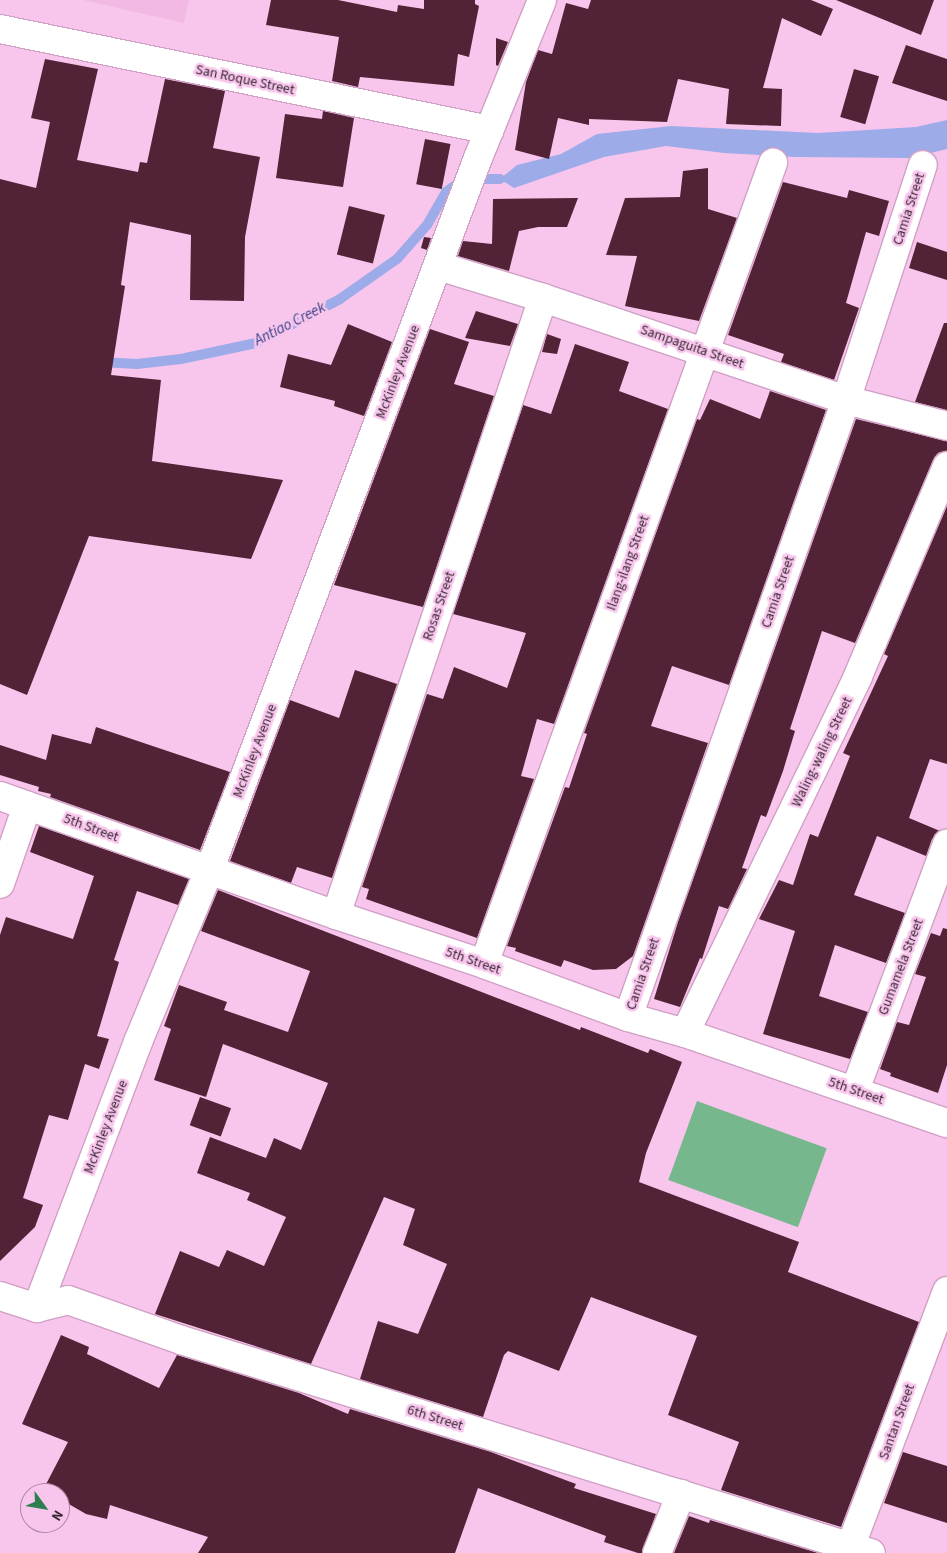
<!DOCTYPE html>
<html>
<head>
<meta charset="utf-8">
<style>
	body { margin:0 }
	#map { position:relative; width:947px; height:1553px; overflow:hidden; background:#f8c6ec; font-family:"Source Sans 3",sans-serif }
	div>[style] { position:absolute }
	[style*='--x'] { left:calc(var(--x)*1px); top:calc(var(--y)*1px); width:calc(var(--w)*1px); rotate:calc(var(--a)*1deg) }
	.built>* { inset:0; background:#f1b9e4 }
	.green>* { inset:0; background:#77b78d; transform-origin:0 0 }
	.water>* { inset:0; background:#9eabe9 }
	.stream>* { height:10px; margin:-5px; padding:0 5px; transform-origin:5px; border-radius:5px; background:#9eabe9 }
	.building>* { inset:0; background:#522337; transform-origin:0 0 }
	.roads { filter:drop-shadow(1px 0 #d0a0c5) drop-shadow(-1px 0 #d0a0c5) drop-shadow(0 1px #d0a0c5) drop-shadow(0 -1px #d0a0c5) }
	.minor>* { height:28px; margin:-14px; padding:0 14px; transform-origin:14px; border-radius:14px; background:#fff }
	span { translate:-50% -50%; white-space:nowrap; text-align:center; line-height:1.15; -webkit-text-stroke:5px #f8c6ec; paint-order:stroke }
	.street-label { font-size:14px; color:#3b2836 }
	.water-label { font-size:15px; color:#39428a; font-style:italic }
	.north { position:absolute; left:20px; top:1483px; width:50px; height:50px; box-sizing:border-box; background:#f8c6ec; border:1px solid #ac87a3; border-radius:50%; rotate:122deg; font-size:14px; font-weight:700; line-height:20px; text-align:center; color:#3b2836 }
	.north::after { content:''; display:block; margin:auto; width:18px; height:22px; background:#2d7f50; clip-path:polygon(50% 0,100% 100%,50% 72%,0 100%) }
</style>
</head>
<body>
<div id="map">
	<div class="built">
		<i style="clip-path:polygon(83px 0,189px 0,184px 23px)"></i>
	</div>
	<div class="green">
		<i style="left:697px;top:1101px;width:138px;height:84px;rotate:20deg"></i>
	</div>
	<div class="water">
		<i style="clip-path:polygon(947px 120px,947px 149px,910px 158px,795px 157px,724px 153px,666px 146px,604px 157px,514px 188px,500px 179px,517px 165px,561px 154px,597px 134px,671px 126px,818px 133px,916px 127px)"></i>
	</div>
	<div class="stream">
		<i style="--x:101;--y:362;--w:36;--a:3"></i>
		<i style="--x:137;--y:364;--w:44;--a:-6.5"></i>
		<i style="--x:181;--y:359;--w:77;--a:-12"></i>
		<i style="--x:256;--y:343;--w:95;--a:-27.6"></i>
		<i style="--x:340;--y:299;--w:70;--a:-35.1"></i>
		<i style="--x:397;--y:259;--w:45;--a:-48.6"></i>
		<i style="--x:427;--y:225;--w:38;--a:-60"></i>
		<i style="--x:446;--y:192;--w:22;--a:-36"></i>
		<i style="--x:464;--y:179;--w:36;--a:0"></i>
	</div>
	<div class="building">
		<i style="clip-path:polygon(271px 0,338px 0,397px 12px,398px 5px,424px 9px,424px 0,475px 0,475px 4px,479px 6px,469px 57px,458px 54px,454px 86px,360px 77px,358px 87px,332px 81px,339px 37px,266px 25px)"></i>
		<i style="clip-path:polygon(591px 0,811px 0,833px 9px,821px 36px,782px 18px,763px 88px,782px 89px,781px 126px,726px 124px,729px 89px,678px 79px,667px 122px,589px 119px,589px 125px,558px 118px,549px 159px,515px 150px,526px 82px,538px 50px,552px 54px,566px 3px,588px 9px)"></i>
		<i style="clip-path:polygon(836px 0,934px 0,921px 35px)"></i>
		<i style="clip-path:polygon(496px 38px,508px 42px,498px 66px,496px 65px)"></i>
		<i style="clip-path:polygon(906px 45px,947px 59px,947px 101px,892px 83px)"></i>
		<i style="clip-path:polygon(45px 59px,98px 69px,77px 160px,138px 172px,140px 162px,147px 163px,165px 79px,225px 91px,213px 148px,260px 157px,245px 237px,244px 301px,190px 300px,191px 235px,130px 222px,121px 285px,125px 286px,111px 375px,161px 380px,152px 461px,283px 480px,251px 559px,89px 536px,27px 695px,0 684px,0 179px,36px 188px,50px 122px,31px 118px)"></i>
		<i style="left:854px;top:69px;width:26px;height:50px;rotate:16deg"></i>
		<i style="clip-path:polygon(323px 111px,354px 118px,343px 187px,276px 178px,285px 114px,322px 119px)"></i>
		<i style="left:425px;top:139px;width:26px;height:46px;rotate:11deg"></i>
		<i style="clip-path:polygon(708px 168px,708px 209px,737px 218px,699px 321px,625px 306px,637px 256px,606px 255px,625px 198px,680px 197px,683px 171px)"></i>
		<i style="clip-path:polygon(783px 182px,847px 198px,849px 190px,889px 201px,879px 236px,866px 232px,846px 303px,859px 308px,834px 380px,781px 362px,784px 354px,728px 335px)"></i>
		<i style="clip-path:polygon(578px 198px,567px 227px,538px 227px,519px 231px,509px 271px,458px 256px,463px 241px,492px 244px,493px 199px)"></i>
		<i style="left:349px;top:206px;width:37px;height:50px;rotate:14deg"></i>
		<i style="clip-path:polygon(424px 237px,431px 238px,427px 250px,421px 248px)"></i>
		<i style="clip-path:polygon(917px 242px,947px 252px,947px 280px,909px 268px)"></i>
		<i style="clip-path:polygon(476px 311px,518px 324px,510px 346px,465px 338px)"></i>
		<i style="clip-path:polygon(944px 323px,947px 323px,947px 410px,915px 402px)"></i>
		<i style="clip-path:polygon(348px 324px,392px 342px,364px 416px,334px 406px,335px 401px,280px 387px,288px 354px,331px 365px)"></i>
		<i style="clip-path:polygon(430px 329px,469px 342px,454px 384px,494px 396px,423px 607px,334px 585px)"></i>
		<i style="clip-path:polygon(547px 334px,561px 339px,557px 354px,542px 352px)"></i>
		<i style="clip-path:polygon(575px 344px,629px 362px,619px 391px,668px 409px,554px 724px,537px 719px,521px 776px,534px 779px,477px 938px,366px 899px,369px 889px,362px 887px,427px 694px,443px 699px,454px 667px,507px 688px,526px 633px,453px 614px,523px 405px,551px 414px)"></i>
		<i style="clip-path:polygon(770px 391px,826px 410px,729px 685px,672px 666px,651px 726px,708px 743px,633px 956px,616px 969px,593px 970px,564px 960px,561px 967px,515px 951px,516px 948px,507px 946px,565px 787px,569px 788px,587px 734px,584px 733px,697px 419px,700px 420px,710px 399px,760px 419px)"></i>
		<i style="clip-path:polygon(856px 419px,947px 441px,947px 451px,938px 453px,933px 460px,855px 643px,822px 631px,790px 729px,795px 731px,783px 771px,766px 817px,761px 815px,742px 868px,747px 869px,728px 909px,719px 906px,702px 959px,700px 958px,680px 1007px,654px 999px,678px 922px)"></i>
		<i style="clip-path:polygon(947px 506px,947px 764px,930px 759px,909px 818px,940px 831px,932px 839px,926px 856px,877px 836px,854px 895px,905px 913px,886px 963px,835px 945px,819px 996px,868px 1012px,850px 1059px,763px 1034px,795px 931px,759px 919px,779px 880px,793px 885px,810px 834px,818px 837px,850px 756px,843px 753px,888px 656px,884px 654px)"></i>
		<i style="clip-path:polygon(355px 670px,397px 684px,332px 878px,297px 867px,291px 883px,230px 861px,290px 700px,339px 718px)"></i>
		<i style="clip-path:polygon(96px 727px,230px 772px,200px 850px,50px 797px,51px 794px,38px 791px,39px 787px,0 775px,0 745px,46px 760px,52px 734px,91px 744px)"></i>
		<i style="clip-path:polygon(39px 826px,189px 879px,178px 905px,137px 891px,114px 960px,119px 962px,97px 1036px,109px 1039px,99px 1069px,85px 1064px,68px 1120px,49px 1115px,23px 1198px,43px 1205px,35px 1227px,0 1261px,0 935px,6px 917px,73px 939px,94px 876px,30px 852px)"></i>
		<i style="clip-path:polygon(218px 890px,580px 1030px,581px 1027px,648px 1053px,650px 1049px,682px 1062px,646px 1153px,639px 1182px,799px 1242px,788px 1272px,919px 1322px,841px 1527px,721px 1490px,739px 1442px,668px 1415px,697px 1336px,591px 1297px,559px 1371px,508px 1351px,504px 1355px,483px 1417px,360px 1379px,378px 1321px,418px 1334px,447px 1264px,403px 1245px,415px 1209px,384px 1197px,311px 1364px,155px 1314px,180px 1251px,219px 1267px,227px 1250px,264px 1266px,286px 1217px,247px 1200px,250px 1193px,197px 1173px,210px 1137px,266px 1158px,274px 1138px,301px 1150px,328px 1083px,223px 1044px,206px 1097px,154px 1080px,171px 1029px,164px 1026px,179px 985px,227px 1002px,224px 1010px,288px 1032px,310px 971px,201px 931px)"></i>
		<i style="clip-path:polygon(943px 928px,947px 929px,947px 1065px,938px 1093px,890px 1076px,891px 1073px,880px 1069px,897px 1022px,909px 1025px,926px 977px,915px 974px,931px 933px,940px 936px)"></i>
		<i style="left:200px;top:1097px;width:33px;height:30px;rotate:20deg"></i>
		<i style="clip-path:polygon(61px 1335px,89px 1347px,87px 1354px,159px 1388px,177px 1355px,299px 1393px,348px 1414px,350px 1409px,491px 1452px,576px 1484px,574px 1488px,656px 1514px,642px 1553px,638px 1553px,604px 1542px,606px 1536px,478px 1488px,455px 1553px,198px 1553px,208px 1537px,110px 1505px,107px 1519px,86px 1514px,60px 1499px,60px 1493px,43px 1490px,68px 1442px,22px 1424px)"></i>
		<i style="clip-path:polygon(903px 1452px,947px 1466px,947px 1523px,884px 1503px)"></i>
		<i style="clip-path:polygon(689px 1516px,709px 1523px,710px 1520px,818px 1553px,674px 1553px)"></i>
	</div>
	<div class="roads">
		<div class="minor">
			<i style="--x:0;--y:29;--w:500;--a:11.65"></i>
			<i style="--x:438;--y:266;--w:110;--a:16.9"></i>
			<i style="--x:543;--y:298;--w:320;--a:18.6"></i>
			<i style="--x:846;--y:400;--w:104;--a:14.4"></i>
			<i style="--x:0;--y:796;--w:356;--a:19.5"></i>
			<i style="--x:336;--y:915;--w:156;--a:18.3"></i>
			<i style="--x:484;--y:964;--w:153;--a:20.2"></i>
			<i style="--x:628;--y:1017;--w:59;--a:15.7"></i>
			<i style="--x:685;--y:1033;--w:277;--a:19"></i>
			<i style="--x:0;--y:884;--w:83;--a:-70.9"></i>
			<i style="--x:336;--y:915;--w:651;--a:-71.45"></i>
			<i style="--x:484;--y:964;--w:852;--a:-70.16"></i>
			<i style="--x:628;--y:1017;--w:654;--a:-70.54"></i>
			<i style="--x:846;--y:400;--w:247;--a:-71.9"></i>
			<i style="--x:685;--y:1033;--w:397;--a:-64.1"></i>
			<i style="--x:858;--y:676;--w:228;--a:-67"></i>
			<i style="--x:855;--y:1090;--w:263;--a:-69.5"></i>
			<i style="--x:0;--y:1296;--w:39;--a:18"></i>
			<i style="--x:37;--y:1308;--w:32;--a:-14"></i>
			<i style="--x:68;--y:1300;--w:120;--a:19.5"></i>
			<i style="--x:181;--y:1340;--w:722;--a:17.16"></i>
			<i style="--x:37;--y:1308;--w:285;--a:-69.2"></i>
			<i style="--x:138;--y:1042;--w:185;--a:-67.5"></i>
			<i style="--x:209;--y:871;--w:762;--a:-69.33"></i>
			<i style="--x:478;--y:158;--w:170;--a:-67.9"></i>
			<i style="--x:657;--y:1553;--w:64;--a:-67.9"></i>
			<i style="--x:848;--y:1553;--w:280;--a:-69.3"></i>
		</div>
	</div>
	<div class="street-label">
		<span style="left:245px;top:80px;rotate:12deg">San Roque Street</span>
		<span style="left:909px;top:209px;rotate:-72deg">Camia Street</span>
		<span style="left:692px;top:347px;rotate:19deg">Sampaguita Street</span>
		<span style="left:398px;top:372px;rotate:-69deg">McKinley Avenue</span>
		<span style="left:628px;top:563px;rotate:-70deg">Ilang-ilang Street</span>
		<span style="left:778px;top:592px;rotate:-71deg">Camia Street</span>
		<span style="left:439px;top:606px;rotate:-71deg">Rosas Street</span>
		<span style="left:255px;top:751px;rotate:-69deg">McKinley Avenue</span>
		<span style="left:822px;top:752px;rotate:-64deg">Waling-waling Street</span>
		<span style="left:91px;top:828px;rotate:20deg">5th Street</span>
		<span style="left:473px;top:961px;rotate:19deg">5th Street</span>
		<span style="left:901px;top:967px;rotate:-69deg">Gumamela Street</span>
		<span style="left:643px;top:974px;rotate:-71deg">Camia Street</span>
		<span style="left:856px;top:1091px;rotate:19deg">5th Street</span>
		<span style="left:106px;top:1127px;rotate:-69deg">McKinley Avenue</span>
		<span style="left:435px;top:1418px;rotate:17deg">6th Street</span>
		<span style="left:897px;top:1422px;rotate:-70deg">Santan Street</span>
	</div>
	<div class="water-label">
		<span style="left:290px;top:324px;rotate:-27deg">Antiao Creek</span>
	</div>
	<div class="north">N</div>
</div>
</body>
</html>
